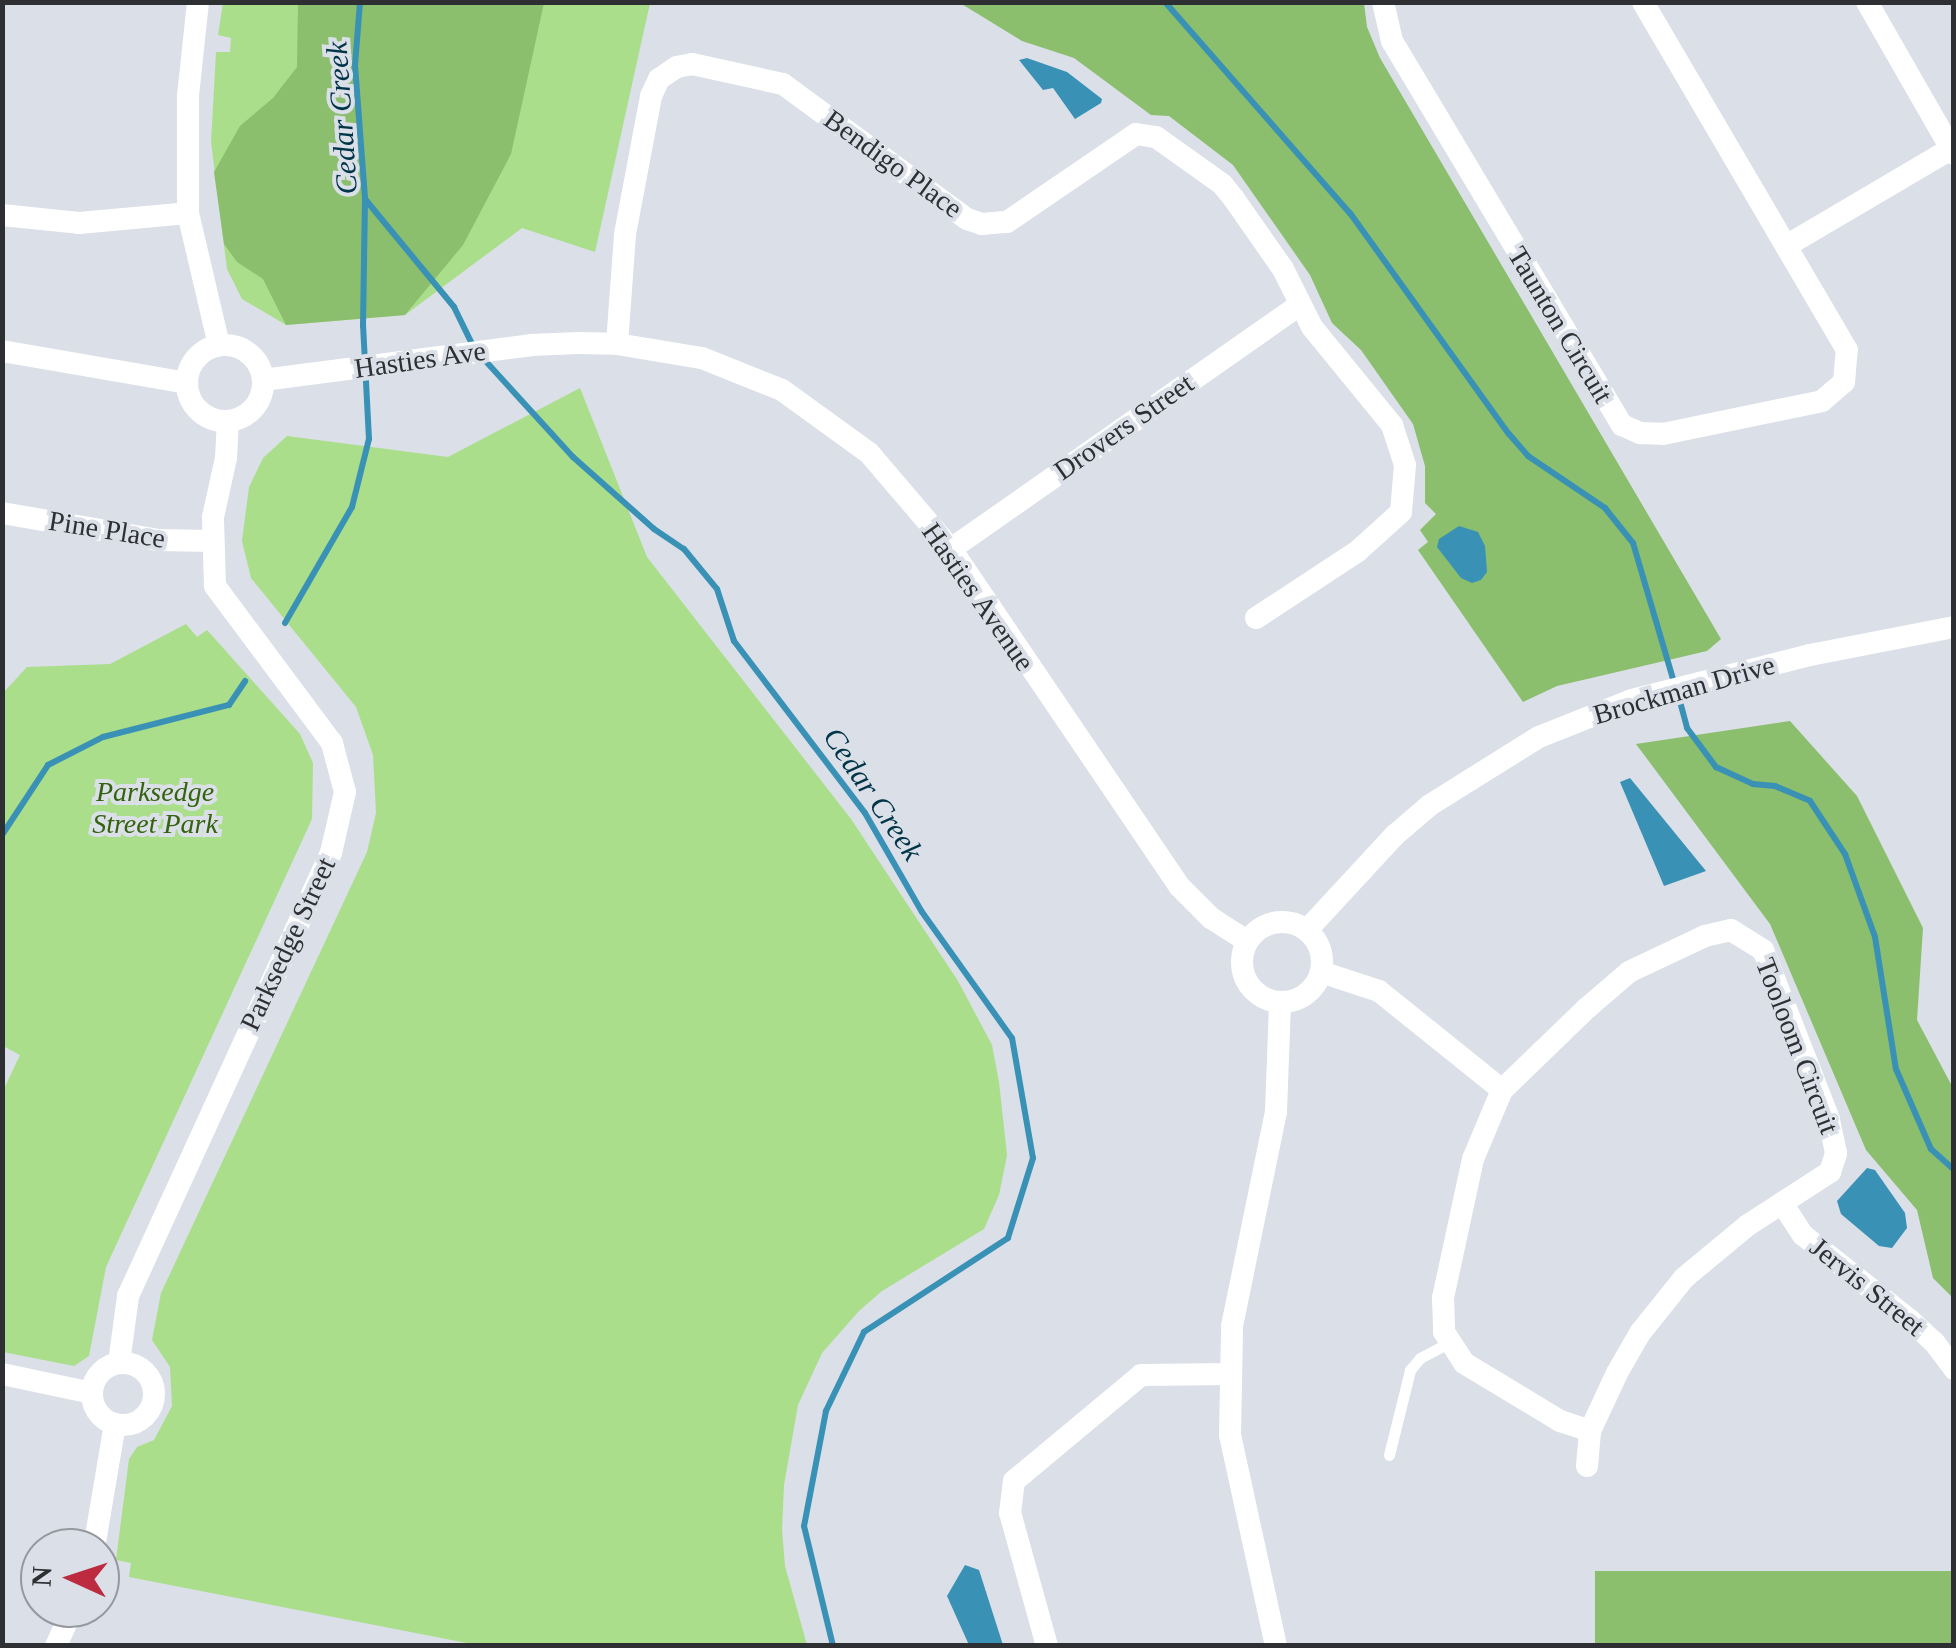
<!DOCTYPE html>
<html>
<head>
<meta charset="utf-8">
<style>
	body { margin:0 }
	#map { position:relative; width:1956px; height:1648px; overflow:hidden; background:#dadfe8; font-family:Georgia,serif }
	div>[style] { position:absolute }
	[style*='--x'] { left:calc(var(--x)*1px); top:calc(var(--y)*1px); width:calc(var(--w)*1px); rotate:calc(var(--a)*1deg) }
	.green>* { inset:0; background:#aade8b }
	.forest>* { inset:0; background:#8bbe6d; transform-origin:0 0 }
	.water>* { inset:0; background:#3991b5 }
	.stream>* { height:6px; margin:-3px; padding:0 3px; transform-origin:3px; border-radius:3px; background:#3991b5 }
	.lane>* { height:11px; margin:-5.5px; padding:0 5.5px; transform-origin:5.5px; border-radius:5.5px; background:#fff }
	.street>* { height:22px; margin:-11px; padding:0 11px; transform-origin:11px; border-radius:11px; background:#fff }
	.street>.ring { margin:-11px; padding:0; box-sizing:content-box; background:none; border:22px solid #fff; border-radius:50% }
	span { translate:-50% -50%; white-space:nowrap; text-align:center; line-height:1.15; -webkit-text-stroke:8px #dadfe8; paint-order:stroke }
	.street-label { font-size:28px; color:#2d2f32 }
	.park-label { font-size:28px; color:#35630d; font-style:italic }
	.water-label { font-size:30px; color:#003548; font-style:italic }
	.frame { position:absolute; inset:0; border:5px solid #2d2f32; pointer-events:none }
	.north { position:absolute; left:20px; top:1528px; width:100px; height:100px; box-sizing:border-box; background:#dadfe8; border:2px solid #95999f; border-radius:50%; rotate:273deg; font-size:28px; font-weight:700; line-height:40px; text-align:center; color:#2d2f32 }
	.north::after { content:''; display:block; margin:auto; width:35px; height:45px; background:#bc2b40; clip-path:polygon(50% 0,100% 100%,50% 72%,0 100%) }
</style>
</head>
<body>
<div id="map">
	<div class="green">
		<i style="clip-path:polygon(223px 3px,650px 3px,595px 252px,522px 228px,405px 315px,286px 325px,242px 299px,227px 269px,211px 142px,216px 52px,230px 52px,231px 38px,218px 35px)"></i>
		<i style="clip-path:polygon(580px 388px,647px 557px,851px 819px,958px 981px,992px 1045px,999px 1082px,1007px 1155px,999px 1195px,984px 1229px,882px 1291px,859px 1311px,822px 1353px,798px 1405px,784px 1485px,782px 1530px,785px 1566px,807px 1645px,477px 1645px,129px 1577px,131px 1563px,116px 1560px,129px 1459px,137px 1447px,154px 1440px,172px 1406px,170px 1367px,152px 1340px,161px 1293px,367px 852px,376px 813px,373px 755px,356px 707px,251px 578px,242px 541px,249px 487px,263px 458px,287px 436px,448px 457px)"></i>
		<i style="clip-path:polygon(186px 624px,197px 637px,207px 630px,300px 734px,313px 763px,312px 819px,106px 1267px,89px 1356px,74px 1366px,3px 1352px,3px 1091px,20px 1055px,3px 1046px,3px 693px,27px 667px,110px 664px)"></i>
	</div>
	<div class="forest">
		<i style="clip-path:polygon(298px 3px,544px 3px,511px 154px,463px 245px,405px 315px,286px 325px,263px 279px,237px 262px,224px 244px,214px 172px,240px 126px,273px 98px,297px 67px)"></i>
		<i style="clip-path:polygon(960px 3px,1364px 3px,1367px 27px,1380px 58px,1721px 639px,1707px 651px,1557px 686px,1523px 702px,1418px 550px,1428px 542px,1420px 530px,1436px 514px,1425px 503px,1425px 466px,1413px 424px,1361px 350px,1332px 323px,1310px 275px,1233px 165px,1169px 116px,1151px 115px,1074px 58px,1022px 41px)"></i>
		<i style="clip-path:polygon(1790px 721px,1857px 796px,1923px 928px,1917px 1020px,1953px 1088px,1953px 1298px,1933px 1278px,1917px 1210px,1866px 1150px,1770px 924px,1636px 744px)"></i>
		<i style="left:1953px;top:1571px;width:74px;height:358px;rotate:90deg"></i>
	</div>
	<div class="water">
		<i style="clip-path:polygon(1027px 58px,1067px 72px,1102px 99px,1101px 103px,1075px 119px,1053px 88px,1043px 90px,1019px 60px)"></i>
		<i style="clip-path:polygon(1459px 526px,1478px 532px,1485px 546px,1487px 572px,1481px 580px,1472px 583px,1461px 578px,1437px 547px,1439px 539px)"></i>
		<i style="clip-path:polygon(1630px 778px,1706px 871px,1664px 886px,1620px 782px)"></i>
		<i style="clip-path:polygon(1867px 1168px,1875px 1170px,1905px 1213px,1907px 1228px,1892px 1248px,1879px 1246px,1841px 1214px,1837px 1201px)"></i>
		<i style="clip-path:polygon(965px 1565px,979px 1570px,1003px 1645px,969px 1645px,947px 1596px)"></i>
	</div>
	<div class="stream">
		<i style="--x:360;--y:2;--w:63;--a:94.5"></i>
		<i style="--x:355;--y:65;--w:134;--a:85.7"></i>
		<i style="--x:365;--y:199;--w:140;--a:50.5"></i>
		<i style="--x:454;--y:307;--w:43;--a:64"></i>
		<i style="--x:1165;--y:2;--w:281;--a:48.8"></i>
		<i style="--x:1350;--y:213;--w:272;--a:54.3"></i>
		<i style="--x:1509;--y:434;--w:29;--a:49"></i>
		<i style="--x:1528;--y:456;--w:93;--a:34"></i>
		<i style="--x:1605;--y:508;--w:45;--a:51.3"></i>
		<i style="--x:1633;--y:543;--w:145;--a:73.6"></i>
		<i style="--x:481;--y:356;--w:137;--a:47.7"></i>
		<i style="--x:573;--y:457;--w:108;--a:41.6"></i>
		<i style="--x:654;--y:529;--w:36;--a:34"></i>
		<i style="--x:684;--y:549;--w:52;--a:50.5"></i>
		<i style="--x:717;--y:589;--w:55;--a:71.9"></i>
		<i style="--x:734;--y:641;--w:216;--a:52.7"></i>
		<i style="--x:865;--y:813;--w:114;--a:60.1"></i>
		<i style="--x:922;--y:912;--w:155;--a:54.5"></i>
		<i style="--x:1012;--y:1038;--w:122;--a:80.1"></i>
		<i style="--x:1033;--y:1158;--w:84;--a:107.4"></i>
		<i style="--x:1008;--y:1238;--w:172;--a:146.9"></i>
		<i style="--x:864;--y:1332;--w:88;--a:115.7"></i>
		<i style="--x:826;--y:1411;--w:117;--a:100.8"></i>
		<i style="--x:804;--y:1526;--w:123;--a:76.4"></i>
		<i style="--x:285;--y:623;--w:134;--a:-60"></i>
		<i style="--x:352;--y:507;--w:70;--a:-76"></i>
		<i style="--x:369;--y:439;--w:113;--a:-93"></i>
		<i style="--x:363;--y:326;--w:126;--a:-89.1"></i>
		<i style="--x:1678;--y:694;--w:35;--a:75"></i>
		<i style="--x:1687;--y:728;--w:49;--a:53.4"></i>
		<i style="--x:1716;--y:767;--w:41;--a:24.7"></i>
		<i style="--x:1753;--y:784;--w:22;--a:5"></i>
		<i style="--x:1775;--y:786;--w:38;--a:23"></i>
		<i style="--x:1810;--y:801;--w:64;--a:56.6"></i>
		<i style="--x:1845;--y:854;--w:88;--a:70.1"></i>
		<i style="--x:1875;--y:937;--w:134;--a:81"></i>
		<i style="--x:1896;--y:1069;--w:87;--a:66.4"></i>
		<i style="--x:1931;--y:1149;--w:31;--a:42"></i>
		<i style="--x:2;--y:835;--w:84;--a:-56.7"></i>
		<i style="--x:48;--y:765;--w:62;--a:-27"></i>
		<i style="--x:103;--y:737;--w:130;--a:-14.3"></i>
		<i style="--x:229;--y:705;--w:29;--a:-56"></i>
	</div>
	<div class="lane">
		<i style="--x:1389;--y:1455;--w:88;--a:-76.1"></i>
		<i style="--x:1410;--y:1370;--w:16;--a:-50"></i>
		<i style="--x:1420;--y:1358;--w:34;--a:-28"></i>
	</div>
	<div class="street">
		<i style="--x:198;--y:2;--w:95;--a:96.1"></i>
		<i style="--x:188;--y:96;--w:117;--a:90"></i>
		<i style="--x:188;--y:213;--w:136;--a:76.8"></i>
		<i style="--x:1383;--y:2;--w:40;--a:77"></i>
		<i style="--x:1392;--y:41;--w:448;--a:59.1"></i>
		<i style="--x:1622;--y:425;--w:20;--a:24"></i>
		<i style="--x:1640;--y:433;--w:23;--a:2"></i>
		<i style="--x:1663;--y:434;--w:162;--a:-11.7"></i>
		<i style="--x:1822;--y:401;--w:29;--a:-41"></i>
		<i style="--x:1844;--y:382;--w:32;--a:-85"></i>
		<i style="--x:1847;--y:350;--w:403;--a:-120.4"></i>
		<i style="--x:1867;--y:2;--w:175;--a:60.2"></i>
		<i style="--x:2;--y:215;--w:77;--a:5.9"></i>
		<i style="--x:79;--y:223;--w:109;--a:-5.2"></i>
		<i style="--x:1786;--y:246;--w:191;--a:-30.5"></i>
		<i style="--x:617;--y:344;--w:110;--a:-85.8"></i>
		<i style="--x:625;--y:234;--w:140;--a:-79.3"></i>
		<i style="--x:651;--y:96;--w:19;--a:-65"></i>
		<i style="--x:659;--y:79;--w:22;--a:-34"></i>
		<i style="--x:677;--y:67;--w:15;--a:-11"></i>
		<i style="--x:692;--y:64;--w:93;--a:12.4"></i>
		<i style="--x:783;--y:84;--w:228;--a:36.3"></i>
		<i style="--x:967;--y:219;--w:16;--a:18"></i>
		<i style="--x:982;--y:224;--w:25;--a:-5"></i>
		<i style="--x:1007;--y:222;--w:156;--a:-34.3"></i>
		<i style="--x:1136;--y:134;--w:20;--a:9"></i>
		<i style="--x:1156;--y:137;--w:81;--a:35.5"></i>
		<i style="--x:1222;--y:184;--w:19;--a:51"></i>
		<i style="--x:1234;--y:199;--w:85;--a:55"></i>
		<i style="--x:1283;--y:269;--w:65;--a:63.4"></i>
		<i style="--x:1312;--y:327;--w:127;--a:50.8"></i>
		<i style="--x:1392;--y:425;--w:42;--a:72"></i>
		<i style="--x:1405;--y:465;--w:47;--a:94.9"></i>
		<i style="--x:1401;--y:512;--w:58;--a:137.8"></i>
		<i style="--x:1358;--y:551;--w:122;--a:146.7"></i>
		<i class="ring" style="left:187px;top:345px;width:54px;height:54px"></i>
		<i style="--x:2;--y:351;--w:188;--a:9.8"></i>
		<i style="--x:263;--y:380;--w:270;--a:-7.4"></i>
		<i style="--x:531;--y:345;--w:47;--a:-2.4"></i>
		<i style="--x:578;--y:343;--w:39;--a:1"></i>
		<i style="--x:617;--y:344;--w:86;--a:9.4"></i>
		<i style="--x:702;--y:358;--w:86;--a:21.8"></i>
		<i style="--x:782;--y:390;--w:107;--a:35.9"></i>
		<i style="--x:869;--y:453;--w:126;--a:49.5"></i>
		<i style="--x:951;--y:549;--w:408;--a:55.9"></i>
		<i style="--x:1180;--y:887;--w:44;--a:45"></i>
		<i style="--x:1211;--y:918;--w:43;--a:32.6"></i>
		<i style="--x:2;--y:513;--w:159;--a:9.8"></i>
		<i style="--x:159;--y:540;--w:53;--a:1.1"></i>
		<i style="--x:951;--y:549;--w:424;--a:-35"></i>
		<i class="ring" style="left:1242px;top:922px;width:58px;height:58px"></i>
		<i style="--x:1307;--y:930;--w:129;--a:-47.2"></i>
		<i style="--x:1395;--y:835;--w:46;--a:-40.6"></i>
		<i style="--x:1430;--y:805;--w:128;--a:-32"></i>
		<i style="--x:1539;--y:737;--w:100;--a:-21.7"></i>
		<i style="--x:1632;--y:700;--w:184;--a:-14.2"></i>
		<i style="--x:1810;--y:655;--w:147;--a:-11"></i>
		<i style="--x:1321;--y:972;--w:61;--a:18.1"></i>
		<i style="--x:1379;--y:991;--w:158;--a:38.8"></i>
		<i style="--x:1782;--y:1203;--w:38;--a:57"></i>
		<i style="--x:1803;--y:1235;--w:137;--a:38.5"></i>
		<i style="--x:1910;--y:1320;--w:33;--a:43"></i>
		<i style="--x:1934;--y:1342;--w:34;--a:53"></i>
		<i style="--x:119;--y:1363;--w:68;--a:-82.3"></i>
		<i style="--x:128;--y:1296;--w:487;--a:-65.4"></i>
		<i style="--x:331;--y:853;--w:63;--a:-77.1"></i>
		<i style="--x:345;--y:792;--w:51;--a:-104.9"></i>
		<i style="--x:332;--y:743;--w:196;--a:-126.7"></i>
		<i style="--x:215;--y:586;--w:69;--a:-91.7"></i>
		<i style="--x:213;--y:517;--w:60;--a:-77.6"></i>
		<i style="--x:226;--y:458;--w:36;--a:-87"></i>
		<i class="ring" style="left:92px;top:1363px;width:40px;height:40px"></i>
		<i style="--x:2;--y:1374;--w:92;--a:11.9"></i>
		<i style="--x:1587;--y:1466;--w:35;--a:-85"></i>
		<i style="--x:1590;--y:1431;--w:64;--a:-65"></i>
		<i style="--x:1617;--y:1373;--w:46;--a:-60.1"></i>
		<i style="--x:1640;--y:1333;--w:70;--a:-51.3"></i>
		<i style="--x:1684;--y:1278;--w:83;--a:-39.6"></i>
		<i style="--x:1748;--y:1225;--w:98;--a:-32.9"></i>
		<i style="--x:1830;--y:1172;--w:20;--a:-72"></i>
		<i style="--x:1836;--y:1153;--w:35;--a:-102"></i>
		<i style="--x:1829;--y:1119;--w:181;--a:-111.3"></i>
		<i style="--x:1763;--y:950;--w:38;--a:-148"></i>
		<i style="--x:1731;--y:930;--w:27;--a:167"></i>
		<i style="--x:1705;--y:936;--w:84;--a:154.7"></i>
		<i style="--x:1629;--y:972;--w:55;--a:139.4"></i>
		<i style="--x:1587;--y:1008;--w:118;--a:136"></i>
		<i style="--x:1502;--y:1090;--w:75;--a:112.8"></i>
		<i style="--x:1473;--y:1159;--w:142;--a:102.2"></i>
		<i style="--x:1443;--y:1298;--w:34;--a:88"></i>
		<i style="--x:1444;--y:1332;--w:37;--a:57"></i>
		<i style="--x:1464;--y:1363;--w:112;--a:31.1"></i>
		<i style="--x:1560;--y:1421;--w:32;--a:18"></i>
		<i style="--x:94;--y:1548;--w:126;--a:-80.4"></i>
		<i style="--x:56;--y:1646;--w:42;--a:-65.9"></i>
		<i style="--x:1047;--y:1646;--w:138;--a:-105.5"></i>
		<i style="--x:1010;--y:1513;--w:32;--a:-83"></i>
		<i style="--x:1014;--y:1481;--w:165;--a:-39.8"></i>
		<i style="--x:1141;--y:1375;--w:90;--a:-0.6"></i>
		<i style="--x:1276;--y:1646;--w:216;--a:-102.3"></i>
		<i style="--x:1230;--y:1435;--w:109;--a:-88.9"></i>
		<i style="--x:1232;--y:1326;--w:218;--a:-78.4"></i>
		<i style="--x:1276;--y:1112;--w:109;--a:-87.9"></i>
	</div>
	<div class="street-label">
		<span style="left:893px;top:164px;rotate:36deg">Bendigo Place</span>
		<span style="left:1560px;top:325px;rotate:59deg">Taunton Circuit</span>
		<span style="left:420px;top:360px;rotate:-8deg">Hasties Ave</span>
		<span style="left:1124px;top:427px;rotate:-35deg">Drovers Street</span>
		<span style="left:107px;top:530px;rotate:9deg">Pine Place</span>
		<span style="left:978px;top:597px;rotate:55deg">Hasties Avenue</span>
		<span style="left:1684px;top:690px;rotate:-16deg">Brockman Drive</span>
		<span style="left:288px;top:944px;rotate:-65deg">Parksedge Street</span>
		<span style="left:1797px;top:1046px;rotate:69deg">Tooloom Circuit</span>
		<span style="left:1867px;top:1287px;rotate:39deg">Jervis Street</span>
	</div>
	<div class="park-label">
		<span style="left:155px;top:808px">Parksedge<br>Street Park</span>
	</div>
	<div class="water-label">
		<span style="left:342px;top:118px;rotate:-94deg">Cedar Creek</span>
		<span style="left:873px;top:794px;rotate:56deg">Cedar Creek</span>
	</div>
	<div class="frame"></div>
	<div class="north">N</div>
</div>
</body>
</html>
